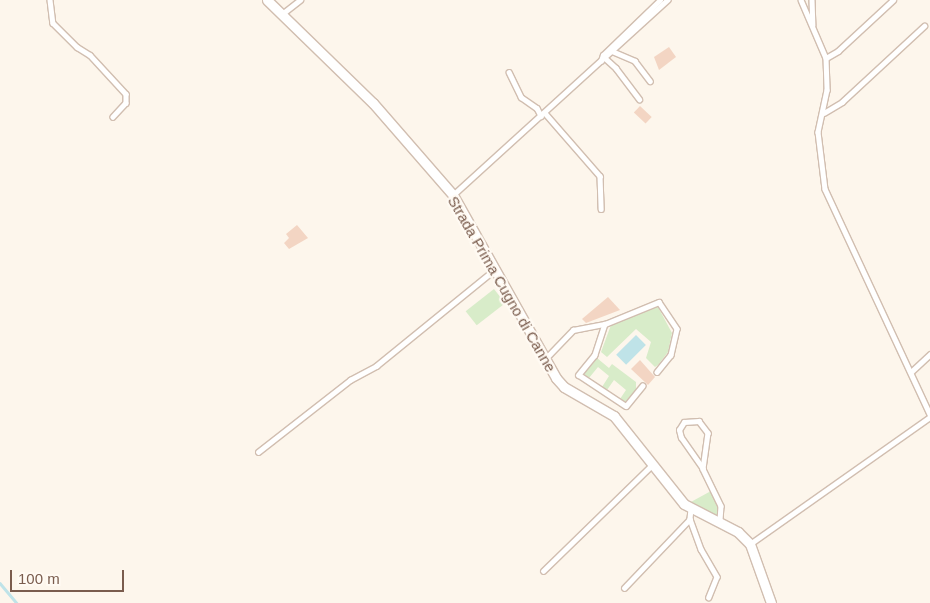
<!DOCTYPE html>
<html>
<head>
<meta charset="utf-8">
<style>
	body { margin:0 }
	#map { position:relative; width:930px; height:603px; overflow:hidden; background:#fdf6ec; font-family:Helvetica,sans-serif }
	div>[style] { position:absolute }
	[style*='--x'] { left:calc(var(--x)*1px); top:calc(var(--y)*1px); width:calc(var(--w)*1px); rotate:calc(var(--a)*1deg) }
	.green>* { inset:0; background:#d8ecc9; transform-origin:0 0 }
	.water>* { inset:0; background:#bfe3e8; transform-origin:0 0 }
	.stream>* { height:2.5px; margin:-1.25px; padding:0 1.25px; transform-origin:1.25px; border-radius:1.25px; background:#bfe3e8 }
	.building>* { inset:0; background:#f3d5c3; transform-origin:0 0 }
	.roads { filter:drop-shadow(1px 0 #d1beb0) drop-shadow(-1px 0 #d1beb0) drop-shadow(0 1px #d1beb0) drop-shadow(0 -1px #d1beb0) }
	.lane>* { height:4.5px; margin:-2.25px; padding:0 2.25px; transform-origin:2.25px; border-radius:2.25px; background:#fff }
	.street>* { height:9px; margin:-4.5px; padding:0 4.5px; transform-origin:4.5px; border-radius:4.5px; background:#fff }
	span { translate:-50% -50%; white-space:nowrap; text-align:center; line-height:1.15; -webkit-text-stroke:4.5px #fffaf3; paint-order:stroke }
	.street-label { font-size:15px; color:#7a5c4d }
	.scale { position:absolute; left:10px; top:570px; width:114px; height:22px; box-sizing:border-box; border:2px solid #7a5c4d; border-top:0; padding-left:6px; font-size:15px; line-height:18px; white-space:nowrap; color:#7a5c4d; -webkit-text-stroke:4px #fffaf3; paint-order:stroke }
</style>
</head>
<body>
<div id="map">
	<div class="green">
		<i style="left:494px;top:289px;width:18px;height:36px;rotate:52deg"></i>
		<i style="clip-path:polygon(658px 307px,672px 333px,668px 352px,658px 365px,655px 367px,646px 358px,651px 342px,636px 329px,607px 357px,601px 352px,611px 325px)"></i>
		<i style="clip-path:polygon(597px 358px,609px 368px,612px 364px,636px 382px,636px 390px,625px 402px,620px 399px,626px 390px,614px 380px,607px 390px,602px 387px,609px 376px,598px 367px,589px 378px,584px 374px)"></i>
		<i style="clip-path:polygon(711px 491px,717px 503px,717px 518px,689px 503px)"></i>
	</div>
	<div class="water">
		<i style="left:636px;top:335px;width:14px;height:28px;rotate:45deg"></i>
	</div>
	<div class="stream">
		<i style="--x:0;--y:583;--w:26;--a:50"></i>
	</div>
	<div class="building">
		<i style="clip-path:polygon(669px 47px,676px 57px,659px 70px,654px 57px)"></i>
		<i style="left:640px;top:106px;width:16px;height:9px;rotate:43deg"></i>
		<i style="clip-path:polygon(297px 225px,308px 238px,289px 249px,284px 243px,289px 238px,286px 234px)"></i>
		<i style="clip-path:polygon(608px 297px,620px 310px,586px 323px,582px 319px)"></i>
		<i style="clip-path:polygon(640px 360px,655px 377px,648px 385px,631px 369px)"></i>
	</div>
	<div class="roads">
		<div class="lane">
			<i style="--x:50;--y:0;--w:23;--a:83"></i>
			<i style="--x:53;--y:23;--w:34;--a:45"></i>
			<i style="--x:77;--y:47;--w:15;--a:32"></i>
			<i style="--x:90;--y:55;--w:53;--a:47.3"></i>
			<i style="--x:126;--y:94;--w:9;--a:90"></i>
			<i style="--x:126;--y:103;--w:19;--a:133"></i>
			<i style="--x:801;--y:0;--w:63;--a:66.7"></i>
			<i style="--x:826;--y:58;--w:32;--a:88"></i>
			<i style="--x:827;--y:90;--w:43;--a:102.1"></i>
			<i style="--x:818;--y:132;--w:57;--a:83"></i>
			<i style="--x:825;--y:189;--w:248;--a:65"></i>
			<i style="--x:812;--y:0;--w:25;--a:88"></i>
			<i style="--x:282;--y:14;--w:23;--a:-38"></i>
			<i style="--x:612;--y:51;--w:25;--a:23"></i>
			<i style="--x:635;--y:61;--w:25;--a:53"></i>
			<i style="--x:605;--y:58;--w:15;--a:42"></i>
			<i style="--x:616;--y:68;--w:39;--a:53"></i>
			<i style="--x:826;--y:58;--w:14;--a:-30"></i>
			<i style="--x:838;--y:51;--w:75;--a:-42.8"></i>
			<i style="--x:601;--y:61;--w:6;--a:-72"></i>
			<i style="--x:603;--y:55;--w:79;--a:-44"></i>
			<i style="--x:509;--y:72;--w:28;--a:64"></i>
			<i style="--x:521;--y:97;--w:19;--a:35"></i>
			<i style="--x:537;--y:108;--w:9;--a:63"></i>
			<i style="--x:545;--y:113;--w:84;--a:48.9"></i>
			<i style="--x:600;--y:176;--w:33;--a:88"></i>
			<i style="--x:824;--y:113;--w:21;--a:-31"></i>
			<i style="--x:842;--y:102;--w:112;--a:-42.8"></i>
			<i style="--x:453;--y:195;--w:290;--a:-42.3"></i>
			<i style="--x:605;--y:324;--w:33;--a:108"></i>
			<i style="--x:595;--y:355;--w:26;--a:129"></i>
			<i style="--x:579;--y:375;--w:56;--a:33.4"></i>
			<i style="--x:626;--y:406;--w:26;--a:-51"></i>
			<i style="--x:546;--y:358;--w:39;--a:-46"></i>
			<i style="--x:573;--y:330;--w:33;--a:-11"></i>
			<i style="--x:605;--y:324;--w:58;--a:-22.2"></i>
			<i style="--x:659;--y:302;--w:32;--a:56"></i>
			<i style="--x:677;--y:329;--w:27;--a:103"></i>
			<i style="--x:671;--y:355;--w:22;--a:129"></i>
			<i style="--x:911;--y:372;--w:26;--a:-43"></i>
			<i style="--x:258;--y:452;--w:117;--a:-38"></i>
			<i style="--x:350;--y:380;--w:30;--a:-28"></i>
			<i style="--x:376;--y:366;--w:152;--a:-39.1"></i>
			<i style="--x:703;--y:469;--w:38;--a:-125"></i>
			<i style="--x:681;--y:438;--w:8;--a:-104"></i>
			<i style="--x:679;--y:430;--w:9;--a:-58"></i>
			<i style="--x:684;--y:422;--w:15;--a:-4"></i>
			<i style="--x:699;--y:421;--w:15;--a:53"></i>
			<i style="--x:708;--y:433;--w:36;--a:98"></i>
			<i style="--x:703;--y:469;--w:41;--a:64.1"></i>
			<i style="--x:721;--y:506;--w:16;--a:94"></i>
			<i style="--x:691;--y:509;--w:10;--a:96"></i>
			<i style="--x:690;--y:519;--w:32;--a:70"></i>
			<i style="--x:701;--y:549;--w:32;--a:60"></i>
			<i style="--x:717;--y:577;--w:22;--a:112"></i>
			<i style="--x:750;--y:544;--w:220;--a:-35.2"></i>
			<i style="--x:543;--y:571;--w:153;--a:-44.2"></i>
			<i style="--x:624;--y:588;--w:95;--a:-46.3"></i>
		</div>
		<div class="street">
			<i style="--x:267;--y:0;--w:148;--a:44.2"></i>
			<i style="--x:373;--y:103;--w:122;--a:49"></i>
			<i style="--x:453;--y:195;--w:210;--a:60.6"></i>
			<i style="--x:556;--y:378;--w:12;--a:48"></i>
			<i style="--x:564;--y:387;--w:58;--a:30.1"></i>
			<i style="--x:614;--y:416;--w:112;--a:51.5"></i>
			<i style="--x:684;--y:504;--w:61;--a:27.4"></i>
			<i style="--x:738;--y:532;--w:17;--a:45"></i>
			<i style="--x:750;--y:544;--w:63;--a:70.4"></i>
		</div>
	</div>
	<div class="street-label">
		<span style="left:502px;top:284px;rotate:60deg">Strada Prima Cugno di Canne</span>
	</div>
	<div class="scale">100 m</div>
</div>
</body>
</html>
